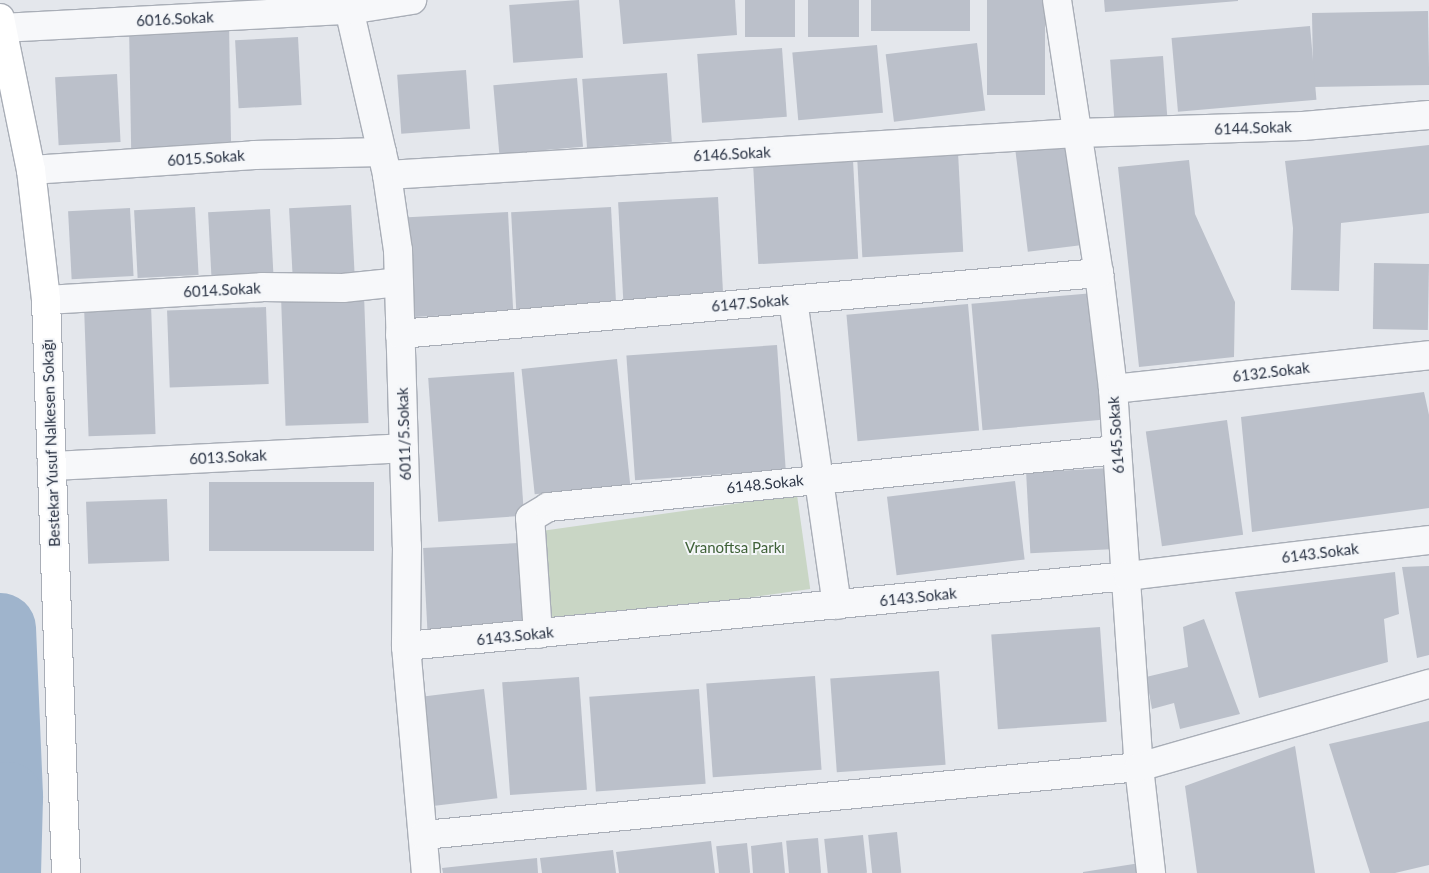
<!DOCTYPE html>
<html>
<head>
<meta charset="utf-8">
<style>
	body { margin:0 }
	#map { position:relative; width:1429px; height:873px; overflow:hidden; background:#e4e7ec; font-family:Lato,sans-serif }
	div>[style] { position:absolute }
	[style*='--x'] { left:calc(var(--x)*1px); top:calc(var(--y)*1px); width:calc(var(--w)*1px); rotate:calc(var(--a)*1deg) }
	.green>* { inset:0; background:#c9d6c5; transform-origin:0 0 }
	.river>* { height:71px; margin:-35.5px; padding:0 35.5px; transform-origin:35.5px; border-radius:35.5px; background:#9fb4cc }
	.building>* { inset:0; background:#bbc0ca; transform-origin:0 0 }
	.roads { filter:drop-shadow(1px 0 #a9aeb7) drop-shadow(-1px 0 #a9aeb7) drop-shadow(0 1px #a9aeb7) drop-shadow(0 -1px #a9aeb7) }
	.minor>* { height:28px; margin:-14px; padding:0 14px; transform-origin:14px; border-radius:14px; background:#f7f8fa }
	.major>* { height:28px; margin:-14px; padding:0 14px; transform-origin:14px; border-radius:14px; background:#fff }
	span { translate:-50% -50%; white-space:nowrap; text-align:center; line-height:1.15; -webkit-text-stroke:4px #f4f6f9; paint-order:stroke }
	.street-label { font-size:15px; color:#2b3445 }
	.park-label { font-size:15px; color:#3f6138 }
</style>
</head>
<body>
<div id="map">
	<div class="green">
		<i style="left:797px;top:495px;width:95px;height:260px;rotate:82deg"></i>
	</div>
	<div class="river">
		<i style="--x:0;--y:628;--w:169;--a:87.6"></i>
		<i style="--x:7;--y:797;--w:76;--a:91.5"></i>
	</div>
	<div class="building">
		<i style="left:579px;top:0;width:58px;height:70px;rotate:86deg"></i>
		<i style="clip-path:polygon(619px 0,735px 0,737px 35px,623px 44px)"></i>
		<i style="left:745px;top:0;width:50px;height:37px"></i>
		<i style="left:808px;top:0;width:51px;height:37px"></i>
		<i style="left:871px;top:0;width:99px;height:31px"></i>
		<i style="left:987px;top:0;width:58px;height:95px"></i>
		<i style="clip-path:polygon(1104px 0,1238px 0,1238px 1px,1105px 12px)"></i>
		<i style="left:1428px;top:11px;width:74px;height:116px;rotate:89deg"></i>
		<i style="left:229px;top:24px;width:124px;height:100px;rotate:89deg"></i>
		<i style="left:1310px;top:26px;width:74px;height:139px;rotate:85deg"></i>
		<i style="left:298px;top:37px;width:68px;height:63px;rotate:87deg"></i>
		<i style="left:977px;top:43px;width:68px;height:92px;rotate:83deg"></i>
		<i style="left:877px;top:45px;width:68px;height:85px;rotate:85deg"></i>
		<i style="left:782px;top:48px;width:69px;height:85px;rotate:86deg"></i>
		<i style="left:1163px;top:56px;width:60px;height:53px;rotate:86deg"></i>
		<i style="left:466px;top:70px;width:59px;height:69px;rotate:86deg"></i>
		<i style="left:667px;top:73px;width:69px;height:85px;rotate:86deg"></i>
		<i style="left:117px;top:74px;width:68px;height:62px;rotate:87deg"></i>
		<i style="left:577px;top:78px;width:69px;height:84px;rotate:85deg"></i>
		<i style="left:1068px;top:144px;width:102px;height:53px;rotate:83deg"></i>
		<i style="clip-path:polygon(1429px 145px,1429px 213px,1341px 223px,1339px 291px,1291px 290px,1293px 228px,1285px 161px)"></i>
		<i style="left:958px;top:152px;width:100px;height:101px;rotate:87deg"></i>
		<i style="left:853px;top:160px;width:99px;height:100px;rotate:87deg"></i>
		<i style="clip-path:polygon(1189px 160px,1195px 214px,1235px 302px,1234px 357px,1139px 367px,1118px 167px)"></i>
		<i style="left:718px;top:197px;width:100px;height:100px;rotate:87deg"></i>
		<i style="left:351px;top:205px;width:68px;height:62px;rotate:87deg"></i>
		<i style="left:195px;top:207px;width:68px;height:61px;rotate:87deg"></i>
		<i style="left:611px;top:207px;width:100px;height:100px;rotate:87deg"></i>
		<i style="left:130px;top:208px;width:68px;height:62px;rotate:87deg"></i>
		<i style="left:270px;top:209px;width:67px;height:62px;rotate:87deg"></i>
		<i style="left:508px;top:212px;width:100px;height:100px;rotate:87deg"></i>
		<i style="left:1374px;top:263px;width:55px;height:66px;rotate:1deg"></i>
		<i style="left:1094px;top:293px;width:127px;height:123px;rotate:85deg"></i>
		<i style="left:364px;top:294px;width:129px;height:83px;rotate:88deg"></i>
		<i style="left:151px;top:304px;width:130px;height:67px;rotate:88deg"></i>
		<i style="left:968px;top:304px;width:127px;height:122px;rotate:85deg"></i>
		<i style="left:266px;top:307px;width:77px;height:99px;rotate:88deg"></i>
		<i style="left:777px;top:345px;width:125px;height:151px;rotate:86deg"></i>
		<i style="left:617px;top:359px;width:126px;height:96px;rotate:84deg"></i>
		<i style="left:514px;top:372px;width:144px;height:86px;rotate:86deg"></i>
		<i style="clip-path:polygon(1424px 392px,1429px 415px,1429px 508px,1252px 532px,1241px 417px)"></i>
		<i style="left:1227px;top:420px;width:116px;height:82px;rotate:82deg"></i>
		<i style="left:1111px;top:468px;width:81px;height:85px;rotate:87deg"></i>
		<i style="left:1015px;top:481px;width:79px;height:129px;rotate:83deg"></i>
		<i style="left:374px;top:482px;width:69px;height:165px;rotate:90deg"></i>
		<i style="left:167px;top:499px;width:62px;height:81px;rotate:88deg"></i>
		<i style="left:519px;top:543px;width:85px;height:96px;rotate:87deg"></i>
		<i style="clip-path:polygon(1429px 566px,1429px 655px,1417px 658px,1402px 567px)"></i>
		<i style="clip-path:polygon(1395px 572px,1399px 614px,1384px 619px,1388px 662px,1259px 698px,1235px 592px)"></i>
		<i style="clip-path:polygon(1204px 619px,1240px 714px,1180px 729px,1174px 703px,1152px 709px,1146px 677px,1188px 667px,1183px 627px)"></i>
		<i style="left:1100px;top:627px;width:95px;height:109px;rotate:86deg"></i>
		<i style="left:939px;top:671px;width:94px;height:109px;rotate:86deg"></i>
		<i style="left:815px;top:676px;width:94px;height:109px;rotate:86deg"></i>
		<i style="left:579px;top:677px;width:113px;height:77px;rotate:86deg"></i>
		<i style="left:484px;top:689px;width:110px;height:63px;rotate:83deg"></i>
		<i style="left:699px;top:689px;width:95px;height:110px;rotate:86deg"></i>
		<i style="clip-path:polygon(1429px 721px,1429px 865px,1395px 873px,1370px 873px,1329px 744px)"></i>
		<i style="clip-path:polygon(1295px 746px,1315px 873px,1197px 873px,1185px 786px)"></i>
		<i style="left:897px;top:832px;width:41px;height:29px;rotate:84deg"></i>
		<i style="left:863px;top:835px;width:38px;height:39px;rotate:84deg"></i>
		<i style="left:818px;top:838px;width:35px;height:32px;rotate:85deg"></i>
		<i style="clip-path:polygon(711px 841px,715px 873px,619px 873px,616px 852px)"></i>
		<i style="clip-path:polygon(782px 842px,785px 873px,753px 873px,751px 846px)"></i>
		<i style="left:747px;top:843px;width:30px;height:31px;rotate:84deg"></i>
		<i style="clip-path:polygon(613px 850px,616px 873px,542px 873px,540px 858px)"></i>
		<i style="clip-path:polygon(537px 858px,538px 873px,443px 873px,442px 868px)"></i>
		<i style="clip-path:polygon(1140px 863px,1141px 873px,1083px 873px,1083px 872px)"></i>
	</div>
	<div class="roads">
		<div class="minor">
			<i style="--x:347;--y:0;--w:180;--a:77.1"></i>
			<i style="--x:387;--y:175;--w:76;--a:81.7"></i>
			<i style="--x:398;--y:250;--w:296;--a:88.3"></i>
			<i style="--x:407;--y:546;--w:100;--a:90.6"></i>
			<i style="--x:406;--y:646;--w:228;--a:85"></i>
			<i style="--x:1057;--y:0;--w:276;--a:81.3"></i>
			<i style="--x:1099;--y:273;--w:117;--a:83.1"></i>
			<i style="--x:1113;--y:389;--w:379;--a:86.1"></i>
			<i style="--x:1139;--y:767;--w:107;--a:83.5"></i>
			<i style="--x:1;--y:28;--w:348;--a:-3"></i>
			<i style="--x:349;--y:10;--w:64;--a:-9"></i>
			<i style="--x:31;--y:170;--w:224;--a:-3.8"></i>
			<i style="--x:254;--y:155;--w:128;--a:-1.3"></i>
			<i style="--x:387;--y:175;--w:691;--a:-3.48"></i>
			<i style="--x:1077;--y:133;--w:226;--a:-1.8"></i>
			<i style="--x:1303;--y:126;--w:126;--a:-5"></i>
			<i style="--x:46;--y:300;--w:216;--a:-3.4"></i>
			<i style="--x:262;--y:287;--w:81;--a:0.7"></i>
			<i style="--x:343;--y:288;--w:56;--a:-6.1"></i>
			<i style="--x:793;--y:300;--w:308;--a:81.8"></i>
			<i style="--x:400;--y:334;--w:702;--a:-4.99"></i>
			<i style="--x:1113;--y:389;--w:318;--a:-6.1"></i>
			<i style="--x:52;--y:466;--w:352;--a:-2.9"></i>
			<i style="--x:538;--y:634;--w:116;--a:-93.9"></i>
			<i style="--x:530;--y:518;--w:21;--a:-31"></i>
			<i style="--x:548;--y:507;--w:572;--a:-5.72"></i>
			<i style="--x:406;--y:646;--w:725;--a:-5.54"></i>
			<i style="--x:1128;--y:576;--w:303;--a:-6.8"></i>
			<i style="--x:424;--y:835;--w:718;--a:-5.43"></i>
			<i style="--x:1139;--y:767;--w:302;--a:-16"></i>
		</div>
		<div class="major">
			<i style="--x:0;--y:18;--w:155;--a:78.5"></i>
			<i style="--x:31;--y:170;--w:131;--a:83.4"></i>
			<i style="--x:46;--y:300;--w:573;--a:88"></i>
		</div>
	</div>
	<div class="street-label">
		<span style="left:175px;top:19px;rotate:-3deg">6016.Sokak</span>
		<span style="left:1253px;top:128px;rotate:-2deg">6144.Sokak</span>
		<span style="left:732px;top:154px;rotate:-3deg">6146.Sokak</span>
		<span style="left:206px;top:158px;rotate:-4deg">6015.Sokak</span>
		<span style="left:222px;top:290px;rotate:-3deg">6014.Sokak</span>
		<span style="left:750px;top:303px;rotate:-5deg">6147.Sokak</span>
		<span style="left:1271px;top:372px;rotate:-7deg">6132.Sokak</span>
		<span style="left:404px;top:434px;rotate:-92deg">6011/5.Sokak</span>
		<span style="left:1116px;top:435px;rotate:-94deg">6145.Sokak</span>
		<span style="left:51px;top:443px;rotate:-92deg">Bestekar Yusuf Nalkesen Sokağı</span>
		<span style="left:228px;top:457px;rotate:-3deg">6013.Sokak</span>
		<span style="left:765px;top:484px;rotate:-6deg">6148.Sokak</span>
		<span style="left:1320px;top:553px;rotate:-7deg">6143.Sokak</span>
		<span style="left:918px;top:597px;rotate:-6deg">6143.Sokak</span>
		<span style="left:515px;top:636px;rotate:-6deg">6143.Sokak</span>
	</div>
	<div class="park-label">
		<span style="left:735px;top:548px">Vranoftsa Parkı</span>
	</div>
</div>
</body>
</html>
